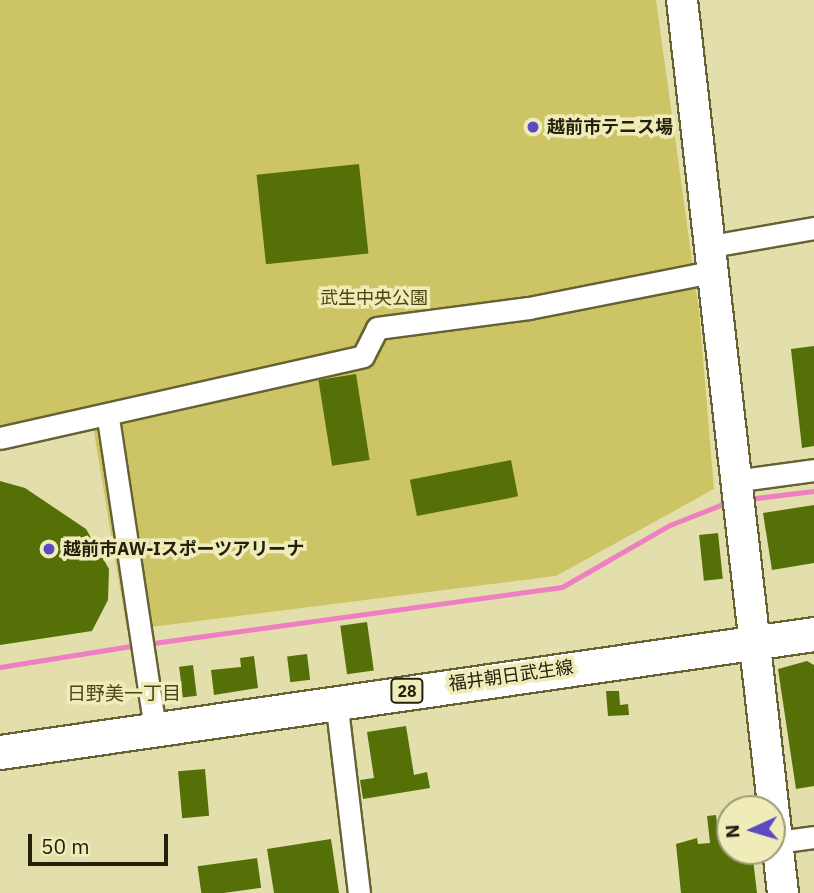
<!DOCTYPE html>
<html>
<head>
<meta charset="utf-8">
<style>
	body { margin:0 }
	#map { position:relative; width:814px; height:893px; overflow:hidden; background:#e2dfac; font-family:"IBM Plex Sans","Noto Sans JP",sans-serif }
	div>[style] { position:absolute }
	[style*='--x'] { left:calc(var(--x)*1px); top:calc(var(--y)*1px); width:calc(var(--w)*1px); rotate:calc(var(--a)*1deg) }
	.green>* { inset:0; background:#ccc465 }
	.stream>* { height:5px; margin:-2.5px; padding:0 2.5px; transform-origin:2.5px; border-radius:2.5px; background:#ee7fc2 }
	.building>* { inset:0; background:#557006; transform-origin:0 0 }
	.roads { filter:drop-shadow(2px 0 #666234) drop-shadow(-2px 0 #666234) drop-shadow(0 2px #666234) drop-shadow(0 -2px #666234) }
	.street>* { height:21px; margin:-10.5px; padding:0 10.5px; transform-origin:10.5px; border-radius:10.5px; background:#fff }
	.secondary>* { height:30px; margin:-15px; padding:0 15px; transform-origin:15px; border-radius:15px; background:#fff }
	.primary>* { height:33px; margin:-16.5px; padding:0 16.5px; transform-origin:16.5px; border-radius:16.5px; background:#fff }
	.dots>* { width:19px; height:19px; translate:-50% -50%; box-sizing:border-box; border:4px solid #efecb9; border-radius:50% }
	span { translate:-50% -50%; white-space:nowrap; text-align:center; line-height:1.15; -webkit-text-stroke:7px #efecb9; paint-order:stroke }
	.shield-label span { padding:2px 5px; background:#efecb9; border:2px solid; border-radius:5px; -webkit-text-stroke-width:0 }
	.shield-label { font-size:16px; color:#23210e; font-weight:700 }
	.poi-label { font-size:18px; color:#23210e; font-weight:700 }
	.left { translate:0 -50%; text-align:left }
	.park-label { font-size:18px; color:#4a460d }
	.street-label { font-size:18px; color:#23210e }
	.neighbourhood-label { font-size:19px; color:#4a4618 }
	.north { position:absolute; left:716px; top:795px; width:70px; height:70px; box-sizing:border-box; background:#efecb9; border:2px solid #9d9b75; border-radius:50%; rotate:266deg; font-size:19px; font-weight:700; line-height:28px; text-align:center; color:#23210e }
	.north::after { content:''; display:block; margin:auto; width:24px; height:32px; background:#5d4ac3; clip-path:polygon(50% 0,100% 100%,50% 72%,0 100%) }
	.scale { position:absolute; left:28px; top:834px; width:140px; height:32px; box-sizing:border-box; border:4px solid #23210e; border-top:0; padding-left:9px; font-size:21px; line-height:24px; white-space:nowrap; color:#23210e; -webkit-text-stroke:5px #efecb9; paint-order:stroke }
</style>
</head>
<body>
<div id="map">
	<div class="green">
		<i style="clip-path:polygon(0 0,656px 0,699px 311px,714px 489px,556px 576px,127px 630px,90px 408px,0 426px)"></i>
	</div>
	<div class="stream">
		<i style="--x:748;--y:499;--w:66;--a:-6.9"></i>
		<i style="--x:146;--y:644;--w:420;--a:-7.8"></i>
		<i style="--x:562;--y:587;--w:125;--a:-29.9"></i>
		<i style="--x:670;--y:525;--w:62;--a:-21.6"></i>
		<i style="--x:0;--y:667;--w:139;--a:-9.1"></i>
	</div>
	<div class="building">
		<i style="left:359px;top:164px;width:90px;height:103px;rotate:84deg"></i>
		<i style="clip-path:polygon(814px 346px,814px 446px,802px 448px,791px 349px)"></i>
		<i style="left:356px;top:374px;width:87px;height:38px;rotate:81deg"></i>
		<i style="left:511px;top:460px;width:37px;height:103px;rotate:79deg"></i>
		<i style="clip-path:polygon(0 481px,25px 488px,86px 529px,109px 569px,108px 600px,92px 631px,0 645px)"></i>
		<i style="clip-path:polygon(814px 505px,814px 563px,772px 570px,763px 513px)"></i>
		<i style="left:718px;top:533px;width:46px;height:19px;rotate:84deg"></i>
		<i style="left:367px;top:622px;width:49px;height:27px;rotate:82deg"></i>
		<i style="left:307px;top:654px;width:26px;height:20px;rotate:83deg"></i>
		<i style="clip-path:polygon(254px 656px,258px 688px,214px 695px,211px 670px,241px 667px,240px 658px)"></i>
		<i style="clip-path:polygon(807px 661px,814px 665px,814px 786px,796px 789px,778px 669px)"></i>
		<i style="left:193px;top:665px;width:31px;height:14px;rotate:83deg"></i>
		<i style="clip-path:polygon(606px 691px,619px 691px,620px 705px,628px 704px,629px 715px,608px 716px)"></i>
		<i style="clip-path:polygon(406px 726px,414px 775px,427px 772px,430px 788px,363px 799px,360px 780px,374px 778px,367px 732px)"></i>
		<i style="left:205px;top:769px;width:47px;height:27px;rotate:85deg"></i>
		<i style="clip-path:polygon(716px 815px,719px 842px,730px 840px,730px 851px,752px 851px,757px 893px,681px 893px,676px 844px,697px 838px,698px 844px,710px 843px,707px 816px)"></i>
		<i style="clip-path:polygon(331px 839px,339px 893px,274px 893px,267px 849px)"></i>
		<i style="left:257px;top:858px;width:30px;height:60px;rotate:82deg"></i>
	</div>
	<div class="roads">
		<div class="street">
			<i style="--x:711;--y:246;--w:105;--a:-9.9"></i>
			<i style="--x:108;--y:418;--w:313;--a:81.4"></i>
			<i style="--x:0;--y:438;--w:372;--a:-12.7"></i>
			<i style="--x:363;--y:356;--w:31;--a:-63"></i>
			<i style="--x:377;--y:328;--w:153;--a:-7.5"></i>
			<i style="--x:529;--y:308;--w:186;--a:-11.2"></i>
			<i style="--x:734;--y:481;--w:81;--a:-7.8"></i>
			<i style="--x:336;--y:700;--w:194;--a:83.2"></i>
			<i style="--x:778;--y:842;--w:36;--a:-8"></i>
		</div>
		<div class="secondary">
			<i style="--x:682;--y:0;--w:899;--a:83.55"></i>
		</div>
		<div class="primary">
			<i style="--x:0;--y:752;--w:823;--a:-8.25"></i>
		</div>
	</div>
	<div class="dots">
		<i style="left:533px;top:127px;background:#5d4ac3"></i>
		<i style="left:49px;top:549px;background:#5d4ac3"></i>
	</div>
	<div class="shield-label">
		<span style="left:407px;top:691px">28</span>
	</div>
	<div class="poi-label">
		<span class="left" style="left:547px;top:127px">越前市テニス場</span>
		<span class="left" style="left:63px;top:549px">越前市AW-Iスポーツアリーナ</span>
	</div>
	<div class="park-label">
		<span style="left:374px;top:298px">武生中央公園</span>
	</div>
	<div class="street-label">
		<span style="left:511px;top:676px;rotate:-8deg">福井朝日武生線</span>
	</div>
	<div class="neighbourhood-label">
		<span style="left:124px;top:694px">日野美一丁目</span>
	</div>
	<div class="north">N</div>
	<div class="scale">50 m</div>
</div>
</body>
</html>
